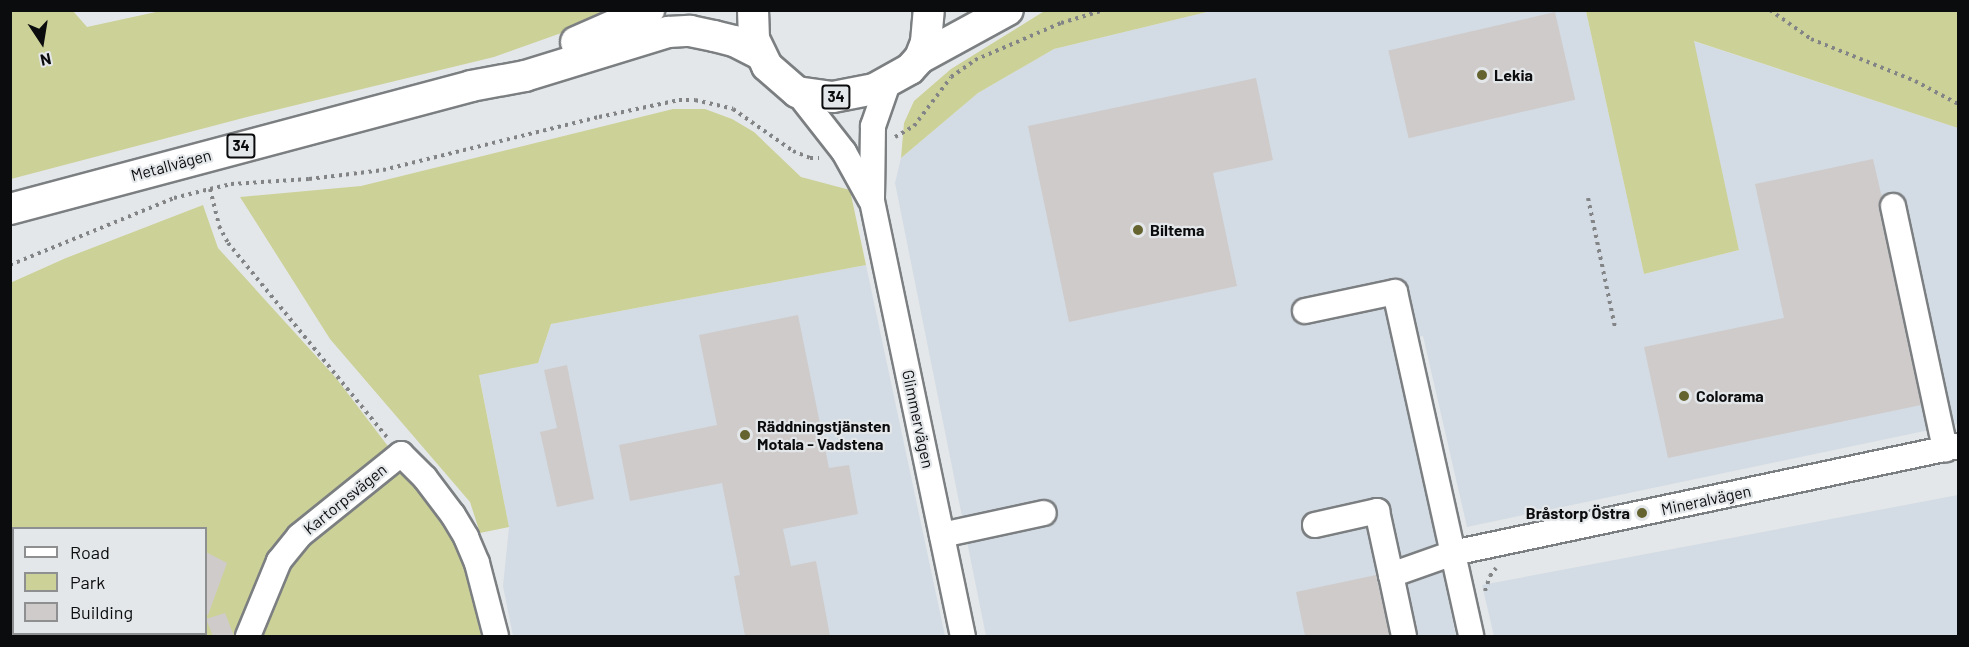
<!DOCTYPE html>
<html>
<head>
<meta charset="utf-8">
<style>
	body { margin:0 }
	#map { position:relative; width:1969px; height:647px; overflow:hidden; background:#e4e7e9; font-family:Barlow,sans-serif }
	div>[style] { position:absolute }
	[style*='--x'] { left:calc(var(--x)*1px); top:calc(var(--y)*1px); width:calc(var(--w)*1px); rotate:calc(var(--a)*1deg) }
	.built>* { inset:0; background:#d3dce4 }
	.green>* { inset:0; background:#ccd198 }
	.building>* { inset:0; background:#cfcbca; transform-origin:0 0 }
	.path>* { height:4px; margin-top:-2px; transform-origin:0; background:repeating-linear-gradient(90deg,#828486 0 3px,transparent 0 7.5px) }
	.roads { filter:drop-shadow(2px 0 #7c7f81) drop-shadow(-2px 0 #7c7f81) drop-shadow(0 2px #7c7f81) drop-shadow(0 -2px #7c7f81) }
	.minor>* { height:24px; margin:-12px; padding:0 12px; transform-origin:12px; border-radius:12px; background:#fff }
	.major>* { height:30px; margin:-15px; padding:0 15px; transform-origin:15px; border-radius:15px; background:#fff }
	.dots>* { width:16px; height:16px; translate:-50% -50%; box-sizing:border-box; border:3px solid #e4e7e9; border-radius:50% }
	span { translate:-50% -50%; white-space:nowrap; text-align:center; line-height:1.15; -webkit-text-stroke:4.5px #e4e7e9; paint-order:stroke }
	.shield-label span { padding:2px 4px; background:#e4e7e9; border:2px solid; border-radius:4px; -webkit-text-stroke-width:0 }
	.shield-label { font-size:15px; color:#0b0c0d; font-weight:700 }
	.poi-label { font-size:16px; color:#0b0c0d; font-weight:700 }
	.left { translate:0 -50%; text-align:left }
	.right { translate:-100% -50%; text-align:right }
	.street-label { font-size:16px; color:#0b0c0d }
	.frame { position:absolute; inset:0; border:12px solid #0b0c0d; pointer-events:none }
	.legend { position:absolute; left:12px; top:527px; width:195px; height:108px; box-sizing:border-box; background:#e4e7e9; border:2px solid #8d8f91; margin:0; padding:8px 10px; list-style:none; font-size:18px; color:#0b0c0d }
	.legend li { display:flex; align-items:center; gap:12px; height:30px }
	.legend b { width:30px; border:2px solid #8d8f91 }
	.north { position:absolute; left:12px; top:12px; width:60px; height:60px; -webkit-text-stroke:4px #e4e7e9; paint-order:stroke; rotate:168deg; font-size:16px; font-weight:700; line-height:24px; text-align:center; color:#0b0c0d }
	.north::after { content:''; display:block; margin:auto; width:21px; height:27px; background:#0b0c0d; clip-path:polygon(50% 0,100% 100%,50% 72%,0 100%) }
</style>
</head>
<body>
<div id="map">
	<div class="built">
		<i style="clip-path:polygon(1211px 11px,1586px 11px,1644px 274px,1739px 250px,1693px 41px,1958px 128px,1958px 424px,1467px 527px,1423px 336px,1394px 341px,1456px 636px,986px 636px,895px 183px,901px 158px,978px 93px,1054px 49px)"></i>
		<i style="clip-path:polygon(866px 265px,945px 636px,513px 636px,503px 586px,509px 527px,479px 374px,538px 363px,551px 324px)"></i>
		<i style="clip-path:polygon(1958px 495px,1958px 636px,1494px 636px,1482px 585px)"></i>
	</div>
	<div class="green">
		<i style="clip-path:polygon(165px 10px,623px 11px,494px 57px,247px 117px,11px 179px,11px 11px,73px 11px,87px 27px)"></i>
		<i style="clip-path:polygon(1046px 10px,1211px 11px,1054px 49px,978px 93px,901px 158px,904px 123px,914px 101px,951px 69px)"></i>
		<i style="clip-path:polygon(1586px 11px,1958px 11px,1958px 128px,1694px 41px,1739px 250px,1644px 274px)"></i>
		<i style="clip-path:polygon(673px 109px,705px 109px,732px 119px,754px 132px,801px 177px,850px 190px,866px 265px,551px 324px,538px 363px,479px 375px,509px 527px,480px 533px,470px 502px,330px 339px,240px 197px,361px 186px)"></i>
		<i style="clip-path:polygon(evenodd,203px 205px,218px 248px,336px 378px,400px 462px,462px 552px,481px 636px,11px 636px,10px 283px,66px 258px,203px 205px,14px 528px,206px 528px,206px 634px,14px 634px,14px 528px)"></i>
	</div>
	<div class="building">
		<i style="left:1555px;top:12px;width:90px;height:171px;rotate:77deg"></i>
		<i style="clip-path:polygon(1256px 78px,1273px 160px,1213px 173px,1237px 286px,1069px 322px,1028px 126px)"></i>
		<i style="clip-path:polygon(1873px 159px,1882px 198px,1879px 209px,1921px 405px,1668px 458px,1644px 347px,1784px 318px,1755px 184px)"></i>
		<i style="clip-path:polygon(798px 315px,829px 468px,849px 465px,858px 514px,783px 529px,791px 566px,816px 561px,830px 636px,745px 636px,734px 576px,740px 575px,722px 483px,630px 501px,619px 445px,717px 425px,699px 335px)"></i>
		<i style="clip-path:polygon(567px 365px,594px 499px,557px 507px,540px 432px,557px 428px,544px 370px)"></i>
		<i style="clip-path:polygon(206px 552px,227px 563px,208px 615px,206px 614px)"></i>
		<i style="clip-path:polygon(1376px 575px,1390px 636px,1305px 636px,1296px 592px)"></i>
		<i style="clip-path:polygon(225px 613px,234px 636px,213px 636px,206px 619px)"></i>
	</div>
	<div class="path">
		<i style="--x:1770;--y:10;--w:50;--a:35.3"></i>
		<i style="--x:1811;--y:39;--w:112;--a:22"></i>
		<i style="--x:1915;--y:81;--w:49;--a:28.1"></i>
		<i style="--x:895;--y:137;--w:22;--a:-30"></i>
		<i style="--x:914;--y:126;--w:61;--a:-52.9"></i>
		<i style="--x:951;--y:77;--w:29;--a:-35"></i>
		<i style="--x:975;--y:60;--w:94;--a:-23.3"></i>
		<i style="--x:1061;--y:23;--w:45;--a:-16.8"></i>
		<i style="--x:210;--y:189;--w:38;--a:76"></i>
		<i style="--x:219;--y:226;--w:19;--a:62"></i>
		<i style="--x:228;--y:243;--w:251;--a:50.7"></i>
		<i style="--x:1588;--y:198;--w:132;--a:78.2"></i>
		<i style="--x:10;--y:265;--w:177;--a:-22.2"></i>
		<i style="--x:174;--y:198;--w:37;--a:-14"></i>
		<i style="--x:210;--y:189;--w:22;--a:-13"></i>
		<i style="--x:231;--y:184;--w:78;--a:-3.7"></i>
		<i style="--x:309;--y:179;--w:75;--a:-6.9"></i>
		<i style="--x:383;--y:170;--w:222;--a:-13.8"></i>
		<i style="--x:599;--y:117;--w:82;--a:-12"></i>
		<i style="--x:679;--y:100;--w:16;--a:0"></i>
		<i style="--x:695;--y:100;--w:39;--a:13"></i>
		<i style="--x:733;--y:109;--w:73;--a:35"></i>
		<i style="--x:793;--y:151;--w:18;--a:22"></i>
		<i style="--x:810;--y:158;--w:9;--a:0"></i>
		<i style="--x:1485;--y:591;--w:16;--a:-72"></i>
		<i style="--x:1490;--y:576;--w:10;--a:-53"></i>
	</div>
	<div class="roads">
		<div class="minor">
			<i style="--x:888;--y:83;--w:46;--a:109.2"></i>
			<i style="--x:873;--y:126;--w:75;--a:90.8"></i>
			<i style="--x:872;--y:201;--w:444;--a:78.2"></i>
			<i style="--x:797;--y:92;--w:76;--a:51.9"></i>
			<i style="--x:844;--y:152;--w:54;--a:61"></i>
			<i style="--x:1893;--y:206;--w:249;--a:77.9"></i>
			<i style="--x:1305;--y:311;--w:92;--a:-11.9"></i>
			<i style="--x:1395;--y:292;--w:352;--a:77.5"></i>
			<i style="--x:1315;--y:525;--w:64;--a:-12.7"></i>
			<i style="--x:1377;--y:511;--w:66;--a:77.7"></i>
			<i style="--x:942;--y:535;--w:104;--a:-12.2"></i>
			<i style="--x:248;--y:636;--w:81;--a:-67.5"></i>
			<i style="--x:279;--y:561;--w:32;--a:-51"></i>
			<i style="--x:299;--y:536;--w:131;--a:-38.8"></i>
			<i style="--x:401;--y:454;--w:34;--a:45"></i>
			<i style="--x:425;--y:478;--w:46;--a:52.9"></i>
			<i style="--x:453;--y:515;--w:26;--a:59"></i>
			<i style="--x:466;--y:537;--w:28;--a:67"></i>
			<i style="--x:477;--y:563;--w:75;--a:75.4"></i>
			<i style="--x:1404;--y:636;--w:62;--a:-102"></i>
			<i style="--x:1391;--y:575;--w:66;--a:-19.5"></i>
			<i style="--x:1453;--y:553;--w:516;--a:-11.96"></i>
		</div>
		<div class="major">
			<i style="--x:753;--y:10;--w:29;--a:88"></i>
			<i style="--x:754;--y:39;--w:30;--a:64"></i>
			<i style="--x:767;--y:66;--w:40;--a:41"></i>
			<i style="--x:797;--y:92;--w:36;--a:8"></i>
			<i style="--x:833;--y:97;--w:42;--a:-11"></i>
			<i style="--x:874;--y:89;--w:41;--a:-29.1"></i>
			<i style="--x:910;--y:69;--w:15;--a:-48"></i>
			<i style="--x:920;--y:58;--w:17;--a:-69"></i>
			<i style="--x:926;--y:42;--w:32;--a:-85"></i>
			<i style="--x:576;--y:42;--w:80;--a:-23.7"></i>
			<i style="--x:920;--y:58;--w:100;--a:-28.6"></i>
			<i style="--x:10;--y:209;--w:477;--a:-14.9"></i>
			<i style="--x:471;--y:86;--w:55;--a:-10.5"></i>
			<i style="--x:525;--y:76;--w:150;--a:-17.1"></i>
			<i style="--x:668;--y:32;--w:22;--a:-3"></i>
			<i style="--x:690;--y:31;--w:25;--a:12"></i>
			<i style="--x:714;--y:36;--w:21;--a:14"></i>
			<i style="--x:734;--y:41;--w:27;--a:27"></i>
		</div>
	</div>
	<div class="dots">
		<i style="left:1482px;top:75px;background:#656430"></i>
		<i style="left:1138px;top:230px;background:#656430"></i>
		<i style="left:1684px;top:396px;background:#656430"></i>
		<i style="left:745px;top:435px;background:#656430"></i>
		<i style="left:1642px;top:513px;background:#656430"></i>
	</div>
	<div class="shield-label">
		<span style="left:836px;top:97px">34</span>
		<span style="left:241px;top:146px">34</span>
	</div>
	<div class="poi-label">
		<span class="left" style="left:1494px;top:75px">Lekia</span>
		<span class="left" style="left:1150px;top:230px">Biltema</span>
		<span class="left" style="left:1696px;top:396px">Colorama</span>
		<span class="left" style="left:757px;top:435px">Räddningstjänsten<br>Motala - Vadstena</span>
		<span class="right" style="left:1630px;top:513px">Bråstorp Östra</span>
	</div>
	<div class="street-label">
		<span style="left:171px;top:165px;rotate:-15deg">Metallvägen</span>
		<span style="left:918px;top:419px;rotate:78deg">Glimmervägen</span>
		<span style="left:345px;top:499px;rotate:-39deg">Kartorpsvägen</span>
		<span style="left:1706px;top:500px;rotate:-12deg">Mineralvägen</span>
	</div>
	<div class="frame"></div>
	<ul class="legend">
	<li><b style="height:8px;background:#fff"></b>Road</li>
	<li><b style="height:16px;background:#ccd198"></b>Park</li>
	<li><b style="height:16px;background:#cfcbca"></b>Building</li>
	</ul>
	<div class="north">N</div>
</div>
</body>
</html>
